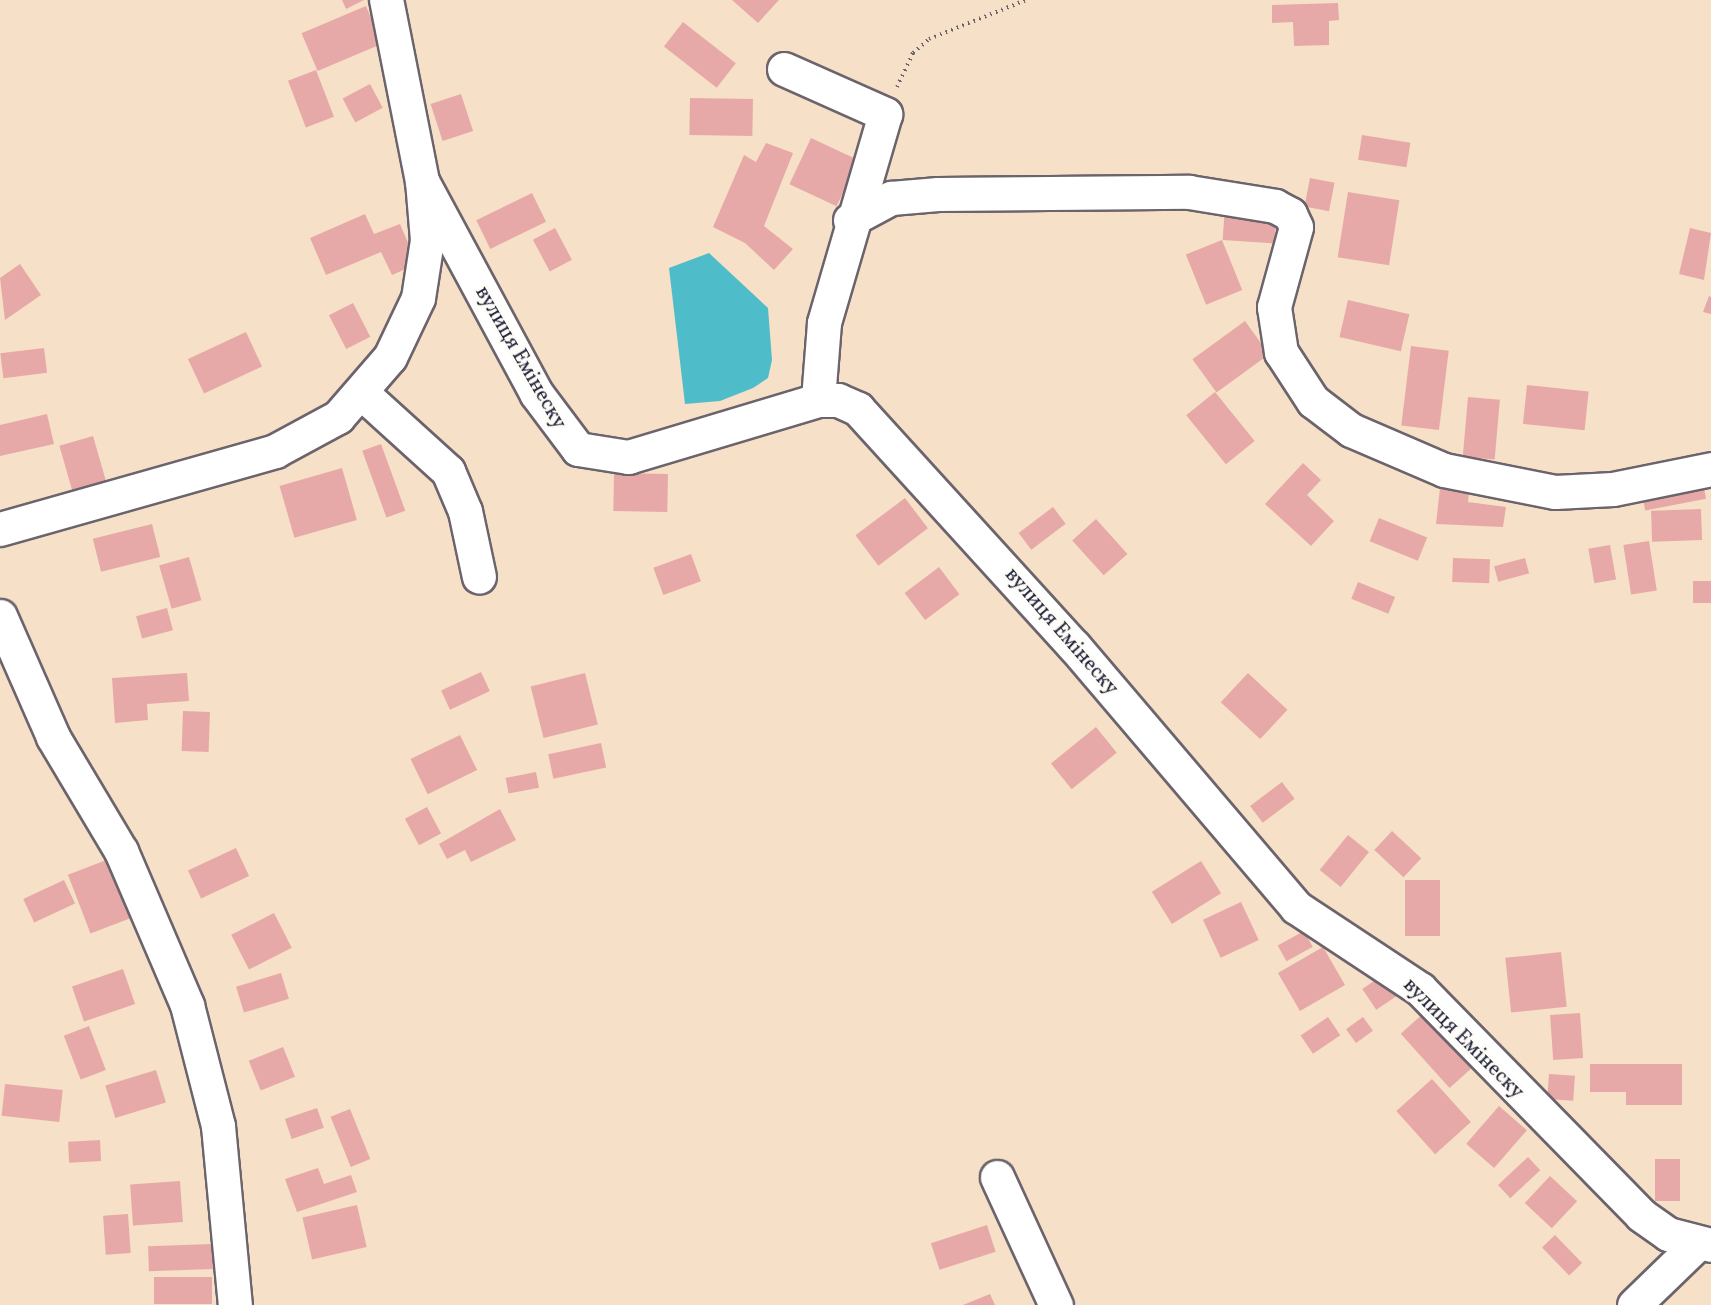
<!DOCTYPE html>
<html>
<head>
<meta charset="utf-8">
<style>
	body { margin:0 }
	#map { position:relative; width:1711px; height:1305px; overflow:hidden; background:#f6e0c7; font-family:Vollkorn,serif }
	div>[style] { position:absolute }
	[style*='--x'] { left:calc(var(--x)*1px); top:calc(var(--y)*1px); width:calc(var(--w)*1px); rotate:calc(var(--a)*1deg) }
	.water>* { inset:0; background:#4fbcc9 }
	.building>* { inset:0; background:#e7a9a7; transform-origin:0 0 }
	.path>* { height:4px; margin-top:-2px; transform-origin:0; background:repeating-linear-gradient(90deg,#6c646c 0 1.5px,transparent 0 6px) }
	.roads { filter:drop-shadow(2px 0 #6c646c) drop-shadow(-2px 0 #6c646c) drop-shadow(0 2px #6c646c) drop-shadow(0 -2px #6c646c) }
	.minor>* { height:33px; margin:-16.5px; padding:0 16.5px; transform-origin:16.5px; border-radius:16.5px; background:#fff }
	span { translate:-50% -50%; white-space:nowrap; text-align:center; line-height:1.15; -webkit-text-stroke:6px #fdfcf7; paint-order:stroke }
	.street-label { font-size:21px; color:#22223b }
</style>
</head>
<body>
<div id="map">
	<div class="water">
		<i style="clip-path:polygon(709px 253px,768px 308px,772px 360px,768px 378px,753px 388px,720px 401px,685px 404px,669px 268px)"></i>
	</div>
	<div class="building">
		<i style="clip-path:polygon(342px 0,364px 0,346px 9px)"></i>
		<i style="clip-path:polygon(732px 0,779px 0,758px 23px)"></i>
		<i style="clip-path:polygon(1338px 3px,1339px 20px,1329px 21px,1329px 45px,1294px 46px,1293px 22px,1272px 23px,1272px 5px)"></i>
		<i style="left:366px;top:6px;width:41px;height:70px;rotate:67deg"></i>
		<i style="left:683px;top:22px;width:67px;height:31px;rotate:38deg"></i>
		<i style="left:316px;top:70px;width:50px;height:30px;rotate:69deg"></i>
		<i style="left:370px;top:84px;width:27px;height:31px;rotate:62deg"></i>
		<i style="left:461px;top:94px;width:39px;height:32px;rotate:72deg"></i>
		<i style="left:690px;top:98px;width:63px;height:37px;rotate:1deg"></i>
		<i style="left:1362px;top:135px;width:49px;height:25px;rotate:9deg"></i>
		<i style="left:811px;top:138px;width:52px;height:51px;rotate:25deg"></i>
		<i style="clip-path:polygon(766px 143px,793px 153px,764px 226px,793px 249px,774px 270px,745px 243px,713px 227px,744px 155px,756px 162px)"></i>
		<i style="left:1310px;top:178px;width:25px;height:29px;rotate:11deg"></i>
		<i style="left:1348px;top:192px;width:52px;height:66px;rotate:9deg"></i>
		<i style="left:532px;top:193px;width:32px;height:62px;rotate:64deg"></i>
		<i style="left:1225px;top:206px;width:52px;height:34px;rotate:4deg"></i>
		<i style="clip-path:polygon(365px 214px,374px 234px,400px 224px,417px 264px,392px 275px,381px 252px,326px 275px,310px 238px)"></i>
		<i style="left:555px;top:228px;width:36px;height:25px;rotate:62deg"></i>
		<i style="clip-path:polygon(1690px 228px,1711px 233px,1704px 280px,1679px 274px)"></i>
		<i style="left:1222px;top:240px;width:54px;height:39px;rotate:68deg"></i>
		<i style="clip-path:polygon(20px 264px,41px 295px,5px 320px,0 278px)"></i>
		<i style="clip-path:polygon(1709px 296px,1711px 297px,1711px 314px,1703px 312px)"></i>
		<i style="left:1348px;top:300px;width:63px;height:38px;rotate:13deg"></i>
		<i style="left:353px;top:303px;width:38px;height:27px;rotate:63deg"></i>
		<i style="left:1245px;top:321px;width:41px;height:65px;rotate:54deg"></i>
		<i style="left:246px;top:332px;width:38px;height:64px;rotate:65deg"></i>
		<i style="left:1411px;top:346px;width:38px;height:80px;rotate:7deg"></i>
		<i style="left:44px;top:348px;width:25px;height:44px;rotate:83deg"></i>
		<i style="left:1527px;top:385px;width:62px;height:39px;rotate:6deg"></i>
		<i style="left:1215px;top:392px;width:63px;height:37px;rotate:51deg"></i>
		<i style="left:1468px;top:397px;width:32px;height:60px;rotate:5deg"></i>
		<i style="clip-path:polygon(47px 414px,54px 444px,0 456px,0 425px)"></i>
		<i style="left:93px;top:436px;width:50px;height:35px;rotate:74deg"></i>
		<i style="left:381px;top:444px;width:71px;height:20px;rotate:70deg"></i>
		<i style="clip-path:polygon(1303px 463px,1321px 480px,1307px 495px,1334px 521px,1311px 546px,1265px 504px)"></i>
		<i style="left:342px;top:468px;width:54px;height:65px;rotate:74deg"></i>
		<i style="left:614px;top:473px;width:54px;height:38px;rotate:1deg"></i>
		<i style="left:1703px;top:483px;width:16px;height:62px;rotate:79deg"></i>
		<i style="clip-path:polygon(1440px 488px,1469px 491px,1468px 502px,1506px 507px,1503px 527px,1436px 524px)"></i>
		<i style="left:905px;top:498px;width:38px;height:62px;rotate:53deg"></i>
		<i style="left:1053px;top:507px;width:21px;height:43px;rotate:53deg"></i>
		<i style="left:1701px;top:509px;width:31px;height:50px;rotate:88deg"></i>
		<i style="left:1379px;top:518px;width:52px;height:25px;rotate:22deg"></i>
		<i style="left:1096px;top:519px;width:47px;height:32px;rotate:48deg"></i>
		<i style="left:152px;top:524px;width:34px;height:61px;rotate:76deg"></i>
		<i style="left:1649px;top:541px;width:50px;height:26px;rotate:81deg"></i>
		<i style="left:1610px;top:545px;width:35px;height:22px;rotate:80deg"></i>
		<i style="left:691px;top:554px;width:29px;height:40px;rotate:70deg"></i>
		<i style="left:189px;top:557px;width:45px;height:31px;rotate:74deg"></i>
		<i style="left:1453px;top:558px;width:37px;height:24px;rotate:2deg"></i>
		<i style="left:1525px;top:558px;width:16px;height:32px;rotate:75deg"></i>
		<i style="left:939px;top:567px;width:34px;height:43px;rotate:53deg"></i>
		<i style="left:1711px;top:581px;width:22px;height:18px;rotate:90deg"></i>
		<i style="left:1358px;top:582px;width:40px;height:18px;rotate:22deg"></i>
		<i style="left:167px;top:608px;width:23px;height:32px;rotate:75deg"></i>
		<i style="left:481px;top:672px;width:21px;height:44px;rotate:65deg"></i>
		<i style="clip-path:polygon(187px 673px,189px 701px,147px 704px,148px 720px,115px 723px,112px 678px)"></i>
		<i style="left:585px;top:673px;width:53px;height:56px;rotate:76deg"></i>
		<i style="left:1248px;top:673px;width:54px;height:40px;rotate:43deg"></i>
		<i style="left:183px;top:711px;width:27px;height:40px;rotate:2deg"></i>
		<i style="left:1096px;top:727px;width:33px;height:58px;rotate:51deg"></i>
		<i style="left:460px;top:735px;width:39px;height:55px;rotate:64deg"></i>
		<i style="left:601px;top:743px;width:25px;height:54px;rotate:78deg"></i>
		<i style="left:536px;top:772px;width:16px;height:31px;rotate:79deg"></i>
		<i style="left:1282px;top:782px;width:21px;height:40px;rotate:53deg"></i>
		<i style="left:427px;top:807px;width:30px;height:25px;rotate:62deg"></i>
		<i style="clip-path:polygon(500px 809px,516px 840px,471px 862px,465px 850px,447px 859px,439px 844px)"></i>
		<i style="left:1392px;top:831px;width:40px;height:26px;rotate:43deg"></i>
		<i style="left:1348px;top:835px;width:27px;height:45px;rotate:39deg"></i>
		<i style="left:236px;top:848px;width:31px;height:53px;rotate:65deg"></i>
		<i style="left:109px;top:859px;width:63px;height:44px;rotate:69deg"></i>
		<i style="left:1201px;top:861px;width:38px;height:58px;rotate:58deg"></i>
		<i style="left:64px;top:880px;width:26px;height:45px;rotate:65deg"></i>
		<i style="left:1405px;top:880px;width:35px;height:56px"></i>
		<i style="left:1241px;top:902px;width:42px;height:42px;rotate:65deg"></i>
		<i style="left:274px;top:913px;width:39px;height:48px;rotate:63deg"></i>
		<i style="left:1304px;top:931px;width:18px;height:30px;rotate:61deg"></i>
		<i style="left:1323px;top:947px;width:44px;height:52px;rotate:60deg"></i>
		<i style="left:1561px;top:952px;width:55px;height:56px;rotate:84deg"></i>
		<i style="left:123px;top:969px;width:37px;height:54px;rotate:71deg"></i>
		<i style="left:281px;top:973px;width:27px;height:47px;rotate:73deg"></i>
		<i style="left:1383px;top:975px;width:25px;height:25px;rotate:56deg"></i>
		<i style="left:1426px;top:1011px;width:73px;height:34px;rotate:48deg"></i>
		<i style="left:1580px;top:1013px;width:45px;height:30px;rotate:86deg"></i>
		<i style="left:1328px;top:1017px;width:22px;height:33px;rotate:56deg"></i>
		<i style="left:1363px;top:1017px;width:17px;height:21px;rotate:54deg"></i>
		<i style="left:89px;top:1026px;width:47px;height:27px;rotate:69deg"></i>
		<i style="left:283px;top:1047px;width:32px;height:37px;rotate:68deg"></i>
		<i style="clip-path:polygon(1590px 1064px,1682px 1064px,1682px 1105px,1626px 1105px,1626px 1092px,1590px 1092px)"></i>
		<i style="left:156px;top:1070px;width:34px;height:53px;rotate:73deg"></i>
		<i style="left:1549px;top:1074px;width:26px;height:25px;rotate:4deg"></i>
		<i style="left:1432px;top:1079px;width:58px;height:48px;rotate:48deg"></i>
		<i style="left:5px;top:1084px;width:58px;height:32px;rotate:6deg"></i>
		<i style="left:1499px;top:1106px;width:37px;height:50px;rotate:41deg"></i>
		<i style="left:317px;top:1108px;width:21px;height:34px;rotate:71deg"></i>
		<i style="left:350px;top:1109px;width:54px;height:21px;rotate:68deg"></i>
		<i style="left:100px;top:1140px;width:21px;height:32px;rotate:87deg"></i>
		<i style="left:1528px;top:1157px;width:18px;height:41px;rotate:47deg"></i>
		<i style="left:1655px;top:1159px;width:25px;height:42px"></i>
		<i style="clip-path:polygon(318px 1168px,324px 1184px,351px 1175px,357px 1192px,297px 1212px,285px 1179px)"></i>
		<i style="left:1550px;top:1176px;width:37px;height:37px;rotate:43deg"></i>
		<i style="left:180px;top:1181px;width:41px;height:50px;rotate:86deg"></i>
		<i style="left:357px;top:1205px;width:43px;height:56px;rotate:77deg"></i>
		<i style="left:128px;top:1214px;width:39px;height:25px;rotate:86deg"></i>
		<i style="left:987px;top:1225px;width:28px;height:59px;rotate:72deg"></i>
		<i style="left:1555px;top:1235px;width:39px;height:18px;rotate:46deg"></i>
		<i style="left:212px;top:1244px;width:25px;height:64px;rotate:88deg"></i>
		<i style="left:154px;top:1277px;width:58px;height:27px"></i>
		<i style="clip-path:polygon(990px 1294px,995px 1305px,963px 1305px)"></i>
	</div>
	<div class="path">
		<i style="--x:897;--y:87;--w:38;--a:-65"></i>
		<i style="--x:913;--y:53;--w:21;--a:-41"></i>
		<i style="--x:929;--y:39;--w:105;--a:-21.9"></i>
	</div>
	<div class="roads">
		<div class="minor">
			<i style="--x:784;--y:69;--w:111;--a:24"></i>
			<i style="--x:885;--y:114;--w:218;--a:106.3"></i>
			<i style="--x:824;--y:323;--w:77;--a:94.5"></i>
			<i style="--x:422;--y:181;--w:241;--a:61.7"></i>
			<i style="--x:536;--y:393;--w:70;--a:53.1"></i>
			<i style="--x:578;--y:449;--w:51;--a:9.1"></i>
			<i style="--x:628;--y:457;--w:198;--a:-16.7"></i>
			<i style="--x:818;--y:400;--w:20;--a:0"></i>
			<i style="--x:838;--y:400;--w:22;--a:24"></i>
			<i style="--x:858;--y:409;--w:321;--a:47.7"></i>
			<i style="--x:1074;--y:646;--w:343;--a:49.6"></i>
			<i style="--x:1296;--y:907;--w:149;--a:33.5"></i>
			<i style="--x:1420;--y:989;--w:316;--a:45.6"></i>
			<i style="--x:1641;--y:1215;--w:33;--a:35"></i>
			<i style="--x:1668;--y:1234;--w:44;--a:14.3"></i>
			<i style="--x:850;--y:220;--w:47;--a:-28.2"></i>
			<i style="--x:891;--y:198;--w:47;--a:-4.9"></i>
			<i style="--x:938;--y:194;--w:251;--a:-0.5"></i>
			<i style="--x:1189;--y:192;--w:87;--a:9.2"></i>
			<i style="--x:1275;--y:206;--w:17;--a:28"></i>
			<i style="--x:1290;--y:214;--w:14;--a:65"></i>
			<i style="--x:1296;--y:227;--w:83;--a:105.4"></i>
			<i style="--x:1274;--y:307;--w:46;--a:81.2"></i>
			<i style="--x:1281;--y:352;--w:59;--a:56.9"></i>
			<i style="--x:1313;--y:401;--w:48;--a:37.3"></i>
			<i style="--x:1351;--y:430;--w:101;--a:23.3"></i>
			<i style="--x:1444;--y:470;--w:113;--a:11.2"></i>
			<i style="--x:1555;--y:492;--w:58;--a:-3"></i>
			<i style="--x:1613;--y:489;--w:100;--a:-11.5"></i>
			<i style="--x:363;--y:394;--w:115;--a:42.2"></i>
			<i style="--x:448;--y:471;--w:43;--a:67"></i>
			<i style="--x:465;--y:511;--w:67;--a:78"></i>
			<i style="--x:0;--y:529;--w:286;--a:-15.8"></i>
			<i style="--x:275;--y:451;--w:72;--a:-28.4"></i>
			<i style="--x:338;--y:417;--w:79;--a:-49.1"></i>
			<i style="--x:390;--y:357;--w:65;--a:-64.6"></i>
			<i style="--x:418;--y:298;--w:59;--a:-81.2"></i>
			<i style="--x:427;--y:240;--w:59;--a:-94.8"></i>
			<i style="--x:422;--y:181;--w:185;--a:-101.2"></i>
			<i style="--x:0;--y:616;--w:132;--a:66.3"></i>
			<i style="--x:53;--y:737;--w:133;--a:59.2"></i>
			<i style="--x:121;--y:851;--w:168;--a:66.8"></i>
			<i style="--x:187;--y:1005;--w:125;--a:75.6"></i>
			<i style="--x:218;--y:1126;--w:180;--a:84.6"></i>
			<i style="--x:997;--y:1177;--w:141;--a:65.3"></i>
			<i style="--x:1634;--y:1305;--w:89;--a:-44.1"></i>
		</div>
	</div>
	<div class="street-label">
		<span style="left:520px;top:358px;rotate:60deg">вулиця Емінеску</span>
		<span style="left:1061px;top:632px;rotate:49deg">вулиця Емінеску</span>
		<span style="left:1463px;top:1039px;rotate:45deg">вулиця Емінеску</span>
	</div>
</div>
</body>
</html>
